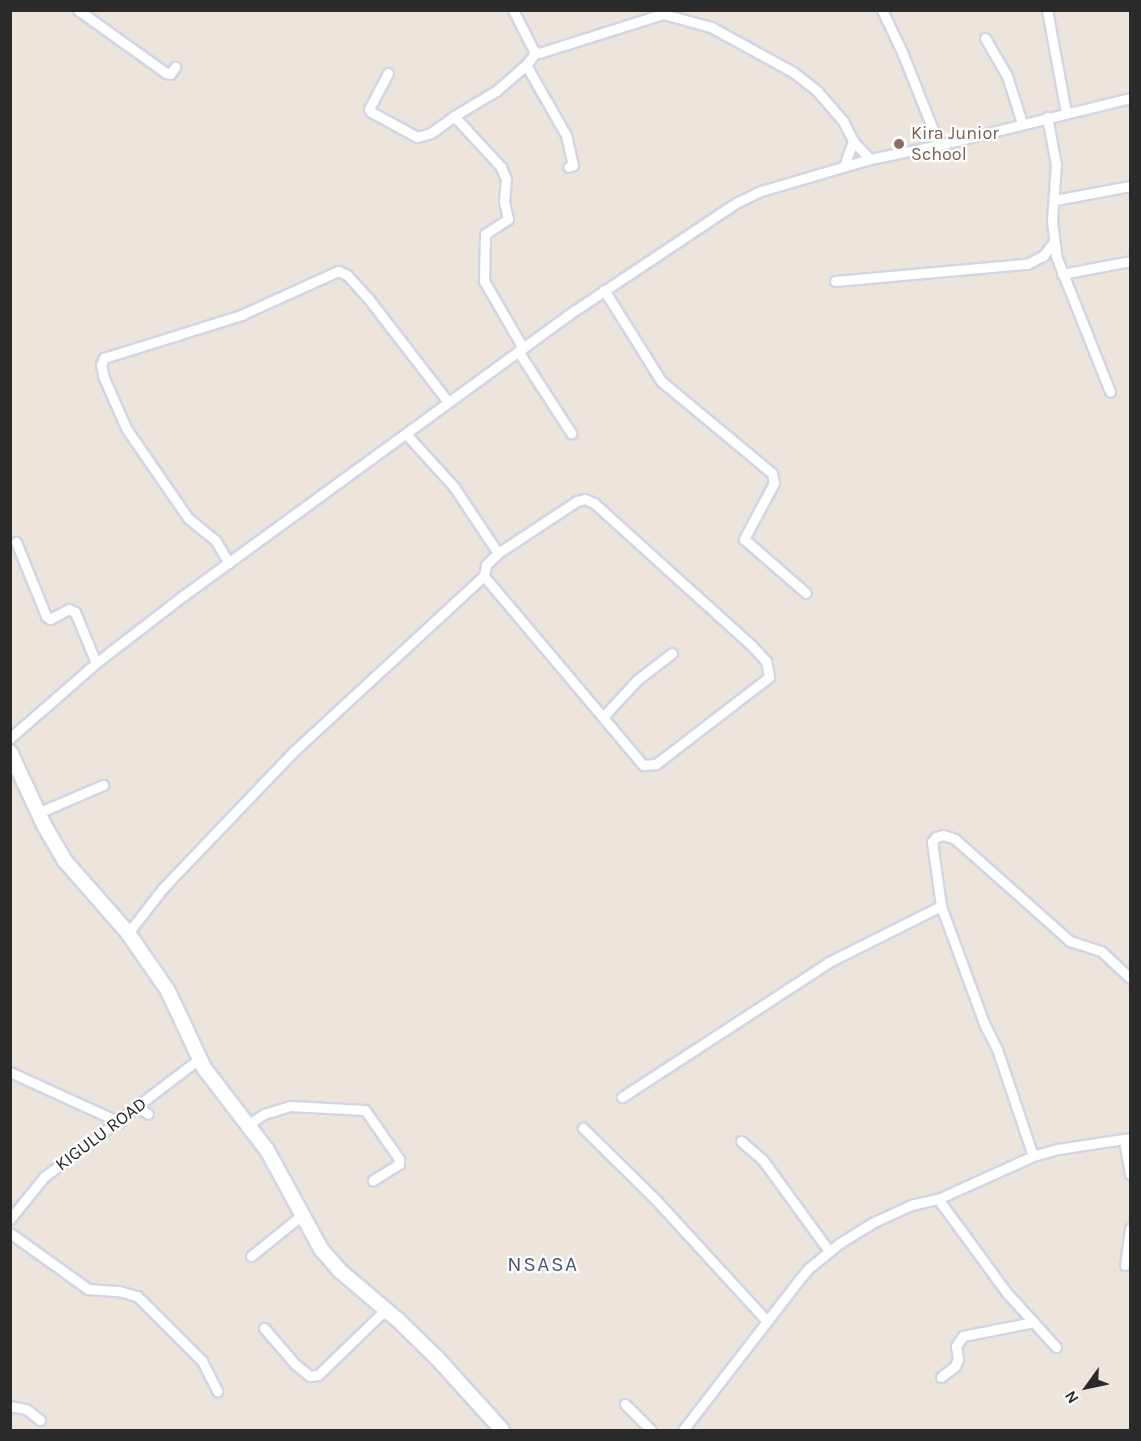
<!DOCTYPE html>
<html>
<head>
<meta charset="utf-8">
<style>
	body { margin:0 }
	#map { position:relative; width:1141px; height:1441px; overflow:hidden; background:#ede4dc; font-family:Karla,sans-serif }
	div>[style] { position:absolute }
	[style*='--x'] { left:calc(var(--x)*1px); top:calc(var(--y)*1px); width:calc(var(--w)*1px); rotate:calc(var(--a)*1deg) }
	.roads { filter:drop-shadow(2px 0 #d1d6e4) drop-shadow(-2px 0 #d1d6e4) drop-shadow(0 2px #d1d6e4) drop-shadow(0 -2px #d1d6e4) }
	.street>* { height:9px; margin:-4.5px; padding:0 4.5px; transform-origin:4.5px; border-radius:4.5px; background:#fff }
	.secondary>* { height:14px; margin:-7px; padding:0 7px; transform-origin:7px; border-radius:7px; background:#fff }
	.dots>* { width:16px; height:16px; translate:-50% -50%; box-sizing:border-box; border:3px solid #fff; border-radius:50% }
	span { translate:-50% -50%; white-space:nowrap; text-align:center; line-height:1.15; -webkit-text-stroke:4.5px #fff; paint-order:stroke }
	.education-label { font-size:18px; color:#785e54 }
	.left { translate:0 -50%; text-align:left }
	.street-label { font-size:18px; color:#2a2a2a }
	.quarter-label { font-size:21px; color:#49567c; letter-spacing:1.5px }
	.frame { position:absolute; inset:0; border:12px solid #2a2a2a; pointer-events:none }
	.north { position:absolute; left:1057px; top:1357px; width:60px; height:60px; -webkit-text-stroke:4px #fff; paint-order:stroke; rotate:237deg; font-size:16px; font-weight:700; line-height:24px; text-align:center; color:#2a2a2a }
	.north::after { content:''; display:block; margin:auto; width:21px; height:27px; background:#2a2a2a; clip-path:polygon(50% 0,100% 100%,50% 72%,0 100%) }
</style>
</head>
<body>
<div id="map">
	<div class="roads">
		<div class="street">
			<i style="--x:78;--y:10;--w:108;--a:35.6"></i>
			<i style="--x:166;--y:73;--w:4;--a:14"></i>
			<i style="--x:170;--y:74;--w:9;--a:-54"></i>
			<i style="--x:513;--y:10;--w:46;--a:62.9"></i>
			<i style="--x:534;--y:51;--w:5;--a:22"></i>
			<i style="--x:539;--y:53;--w:130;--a:-17.5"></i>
			<i style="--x:662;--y:10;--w:4;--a:76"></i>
			<i style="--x:663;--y:14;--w:50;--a:15.2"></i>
			<i style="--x:711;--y:27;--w:94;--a:28.8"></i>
			<i style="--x:793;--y:72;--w:31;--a:38"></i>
			<i style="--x:817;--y:91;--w:40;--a:49"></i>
			<i style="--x:843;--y:121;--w:22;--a:63"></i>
			<i style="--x:853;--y:141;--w:25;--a:47"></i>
			<i style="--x:882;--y:10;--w:47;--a:64.5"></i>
			<i style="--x:902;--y:52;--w:100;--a:68.3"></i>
			<i style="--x:1047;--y:10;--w:105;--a:79.5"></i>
			<i style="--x:985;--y:38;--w:44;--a:59.9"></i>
			<i style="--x:1007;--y:76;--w:49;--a:72.3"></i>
			<i style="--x:526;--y:65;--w:81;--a:60.3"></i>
			<i style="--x:566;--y:135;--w:31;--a:77"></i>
			<i style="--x:573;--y:165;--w:5;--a:158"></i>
			<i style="--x:388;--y:73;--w:41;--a:117.8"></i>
			<i style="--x:369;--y:109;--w:4;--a:56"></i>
			<i style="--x:371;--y:112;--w:52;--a:28.5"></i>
			<i style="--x:417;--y:137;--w:15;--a:-16"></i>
			<i style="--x:431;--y:133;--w:29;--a:-36"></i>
			<i style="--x:1047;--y:117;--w:48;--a:79.2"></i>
			<i style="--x:1056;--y:164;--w:57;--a:94"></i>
			<i style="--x:1052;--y:221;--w:35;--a:83"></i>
			<i style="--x:1056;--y:256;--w:146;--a:68.3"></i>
			<i style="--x:844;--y:166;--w:27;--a:-70"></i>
			<i style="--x:1055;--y:200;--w:76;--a:-10.6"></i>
			<i style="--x:1062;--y:274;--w:69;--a:-10.8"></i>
			<i style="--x:835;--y:281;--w:193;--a:-5.1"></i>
			<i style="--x:1027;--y:264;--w:18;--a:-27"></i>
			<i style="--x:1043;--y:256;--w:16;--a:-52"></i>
			<i style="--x:604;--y:290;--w:107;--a:57.9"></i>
			<i style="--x:661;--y:381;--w:144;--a:39.7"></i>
			<i style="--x:772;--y:473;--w:10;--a:79"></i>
			<i style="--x:774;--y:483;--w:64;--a:118.2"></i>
			<i style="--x:744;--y:539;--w:82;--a:41.1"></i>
			<i style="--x:523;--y:348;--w:78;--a:-120.2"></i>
			<i style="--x:484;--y:281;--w:47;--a:-88.8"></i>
			<i style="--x:485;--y:234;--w:27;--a:-33"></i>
			<i style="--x:508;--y:219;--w:17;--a:-103"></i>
			<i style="--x:504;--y:202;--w:23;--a:-85"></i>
			<i style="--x:506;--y:179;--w:13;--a:-113"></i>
			<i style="--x:501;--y:167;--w:69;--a:-132.7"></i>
			<i style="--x:454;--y:116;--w:49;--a:-30.8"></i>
			<i style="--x:496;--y:91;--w:40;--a:-41"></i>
			<i style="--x:526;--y:65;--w:16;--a:-52"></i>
			<i style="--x:518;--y:351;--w:98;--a:57.1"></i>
			<i style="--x:406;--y:434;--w:72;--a:47.8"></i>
			<i style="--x:454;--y:487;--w:79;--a:56.3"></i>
			<i style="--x:16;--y:542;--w:80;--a:67.9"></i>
			<i style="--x:46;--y:616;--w:5;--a:37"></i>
			<i style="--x:50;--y:619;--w:21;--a:-28"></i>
			<i style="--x:69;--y:609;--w:7;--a:27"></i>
			<i style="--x:75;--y:612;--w:55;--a:67.6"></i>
			<i style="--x:229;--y:563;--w:27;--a:-121"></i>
			<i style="--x:215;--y:540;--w:35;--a:-141"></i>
			<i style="--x:188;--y:518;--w:109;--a:-124.6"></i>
			<i style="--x:126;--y:428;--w:55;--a:-113.7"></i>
			<i style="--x:104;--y:378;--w:13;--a:-103"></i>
			<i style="--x:101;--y:365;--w:8;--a:-67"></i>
			<i style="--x:104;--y:358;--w:144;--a:-17.4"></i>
			<i style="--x:241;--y:315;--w:107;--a:-24.4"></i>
			<i style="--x:338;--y:271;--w:10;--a:24"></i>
			<i style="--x:347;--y:275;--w:31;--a:48"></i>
			<i style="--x:368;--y:298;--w:131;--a:52.4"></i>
			<i style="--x:603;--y:717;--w:50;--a:-47.4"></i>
			<i style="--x:637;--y:680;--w:44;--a:-37.6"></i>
			<i style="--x:10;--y:738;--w:114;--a:-41.1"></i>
			<i style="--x:96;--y:663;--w:106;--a:-37.7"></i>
			<i style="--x:180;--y:598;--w:487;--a:-36.1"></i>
			<i style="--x:574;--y:311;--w:195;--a:-33.7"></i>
			<i style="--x:736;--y:203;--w:28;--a:-26"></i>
			<i style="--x:761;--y:191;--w:114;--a:-16.4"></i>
			<i style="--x:870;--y:159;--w:70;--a:-11.5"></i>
			<i style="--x:939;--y:145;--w:197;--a:-13.8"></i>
			<i style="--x:38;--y:813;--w:71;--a:-23.3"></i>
			<i style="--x:128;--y:933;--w:57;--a:-52.1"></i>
			<i style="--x:163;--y:888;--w:188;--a:-46.3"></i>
			<i style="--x:293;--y:752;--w:260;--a:-42.7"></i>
			<i style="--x:484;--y:576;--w:11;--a:-80"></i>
			<i style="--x:486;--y:565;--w:17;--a:-45"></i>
			<i style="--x:498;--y:553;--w:95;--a:-33.4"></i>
			<i style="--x:577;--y:501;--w:8;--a:-14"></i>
			<i style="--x:585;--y:499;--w:10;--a:24"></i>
			<i style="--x:594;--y:503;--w:213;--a:42.1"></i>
			<i style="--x:752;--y:646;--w:21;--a:47"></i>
			<i style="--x:766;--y:661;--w:16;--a:79"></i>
			<i style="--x:769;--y:677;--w:143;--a:142.4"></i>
			<i style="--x:656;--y:764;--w:13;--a:176"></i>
			<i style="--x:643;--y:765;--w:247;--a:-130.1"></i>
			<i style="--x:10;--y:1072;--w:120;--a:24.6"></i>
			<i style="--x:622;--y:1097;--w:247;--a:-33.1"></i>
			<i style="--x:829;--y:962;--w:125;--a:-26.6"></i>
			<i style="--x:138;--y:1107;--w:12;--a:35"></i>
			<i style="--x:248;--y:1125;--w:19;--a:-35"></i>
			<i style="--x:264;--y:1114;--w:28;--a:-17"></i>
			<i style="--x:291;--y:1106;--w:74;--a:3.1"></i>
			<i style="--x:365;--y:1110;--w:60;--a:55.2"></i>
			<i style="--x:399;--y:1159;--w:5;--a:90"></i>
			<i style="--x:399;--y:1164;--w:31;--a:148"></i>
			<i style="--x:583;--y:1128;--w:103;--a:44.6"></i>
			<i style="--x:656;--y:1200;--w:164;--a:47.5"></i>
			<i style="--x:1124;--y:1140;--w:35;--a:80"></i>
			<i style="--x:741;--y:1141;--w:28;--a:41"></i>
			<i style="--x:762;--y:1159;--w:114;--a:53.9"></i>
			<i style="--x:1033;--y:1156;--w:113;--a:-108.6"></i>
			<i style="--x:997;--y:1049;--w:29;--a:-117"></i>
			<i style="--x:984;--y:1023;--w:125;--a:-110.2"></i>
			<i style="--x:941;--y:906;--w:65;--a:-98"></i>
			<i style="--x:932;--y:842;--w:6;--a:-51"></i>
			<i style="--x:936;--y:837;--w:7;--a:-16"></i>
			<i style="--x:943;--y:835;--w:13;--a:18"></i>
			<i style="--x:955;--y:839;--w:154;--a:41.6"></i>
			<i style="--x:1070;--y:941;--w:33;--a:18"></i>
			<i style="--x:1101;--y:951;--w:40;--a:43"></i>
			<i style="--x:938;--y:1199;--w:117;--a:53.7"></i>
			<i style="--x:1007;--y:1293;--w:73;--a:47.8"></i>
			<i style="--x:10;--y:1219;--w:54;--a:-51"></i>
			<i style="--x:44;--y:1177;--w:196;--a:-37.3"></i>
			<i style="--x:10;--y:1233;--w:96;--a:35.7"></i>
			<i style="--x:88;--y:1289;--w:31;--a:4"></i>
			<i style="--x:119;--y:1291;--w:19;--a:16"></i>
			<i style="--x:137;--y:1296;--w:92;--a:45"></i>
			<i style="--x:202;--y:1361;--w:34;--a:63"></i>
			<i style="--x:251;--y:1256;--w:65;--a:-38.8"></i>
			<i style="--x:1125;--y:1265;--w:37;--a:-82"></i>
			<i style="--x:264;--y:1328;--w:48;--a:49.3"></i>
			<i style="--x:295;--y:1364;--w:19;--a:39"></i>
			<i style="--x:310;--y:1376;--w:8;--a:-7"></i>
			<i style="--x:318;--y:1375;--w:95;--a:-44.1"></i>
			<i style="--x:941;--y:1377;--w:18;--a:-38"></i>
			<i style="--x:955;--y:1366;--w:8;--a:-67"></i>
			<i style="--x:958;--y:1359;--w:13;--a:-99"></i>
			<i style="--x:956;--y:1346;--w:12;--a:-55"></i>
			<i style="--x:963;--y:1336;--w:72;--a:-11.2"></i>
			<i style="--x:625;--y:1404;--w:37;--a:45"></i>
			<i style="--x:10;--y:1406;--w:16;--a:11"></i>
			<i style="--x:26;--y:1409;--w:18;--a:38"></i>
			<i style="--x:683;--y:1430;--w:188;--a:-52.3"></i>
			<i style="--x:798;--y:1281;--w:17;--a:-50"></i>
			<i style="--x:809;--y:1268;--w:40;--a:-39"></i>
			<i style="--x:840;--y:1243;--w:38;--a:-32"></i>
			<i style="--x:872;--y:1223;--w:43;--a:-24.8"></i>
			<i style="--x:911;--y:1205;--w:28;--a:-13"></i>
			<i style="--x:938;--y:1199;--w:104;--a:-24.4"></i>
			<i style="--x:1033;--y:1156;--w:26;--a:-16"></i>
			<i style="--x:1058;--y:1149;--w:73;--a:-8.7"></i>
		</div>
		<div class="secondary">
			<i style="--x:10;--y:752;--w:81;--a:65"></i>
			<i style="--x:44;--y:825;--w:42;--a:59.7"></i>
			<i style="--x:65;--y:861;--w:96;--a:48.8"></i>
			<i style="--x:128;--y:933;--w:70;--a:55.4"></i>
			<i style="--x:168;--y:991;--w:85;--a:64.9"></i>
			<i style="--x:204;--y:1068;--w:103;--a:52.5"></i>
			<i style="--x:267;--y:1150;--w:113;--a:61.4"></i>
			<i style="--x:321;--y:1249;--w:28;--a:49"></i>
			<i style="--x:339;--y:1270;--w:77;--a:40.3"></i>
			<i style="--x:398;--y:1320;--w:54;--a:44.3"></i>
			<i style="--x:437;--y:1358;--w:97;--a:47.9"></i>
		</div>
	</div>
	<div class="dots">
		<i style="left:899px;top:144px;background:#8d6e63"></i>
	</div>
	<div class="education-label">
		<span class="left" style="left:911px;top:144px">Kira Junior<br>School</span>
	</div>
	<div class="street-label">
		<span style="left:101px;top:1134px;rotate:-37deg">KIGULU ROAD</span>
	</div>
	<div class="quarter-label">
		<span style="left:543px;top:1264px">NSASA</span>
	</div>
	<div class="frame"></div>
	<div class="north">N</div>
</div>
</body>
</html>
